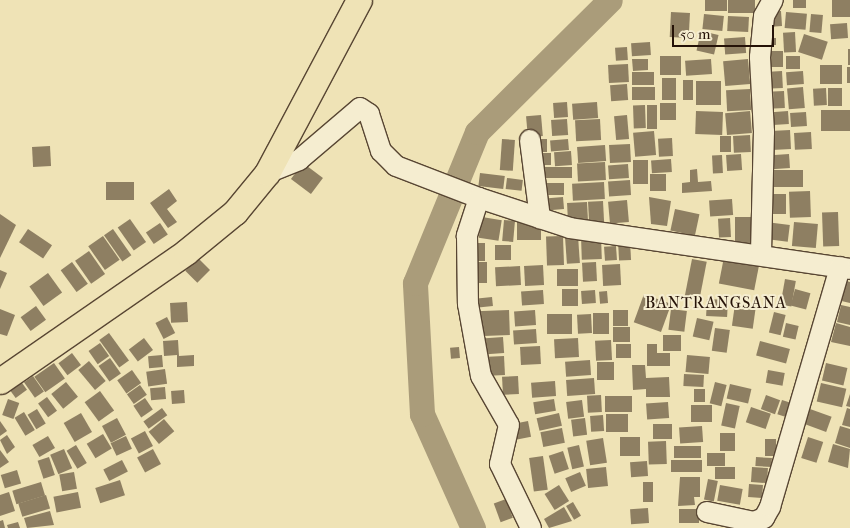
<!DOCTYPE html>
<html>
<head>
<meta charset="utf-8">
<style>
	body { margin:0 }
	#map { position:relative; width:850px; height:528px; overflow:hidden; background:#efe3b6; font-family:"IM FELL French Canon",serif }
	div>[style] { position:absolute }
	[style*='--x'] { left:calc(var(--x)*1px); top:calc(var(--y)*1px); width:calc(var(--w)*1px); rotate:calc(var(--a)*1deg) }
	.river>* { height:25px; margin:-12.5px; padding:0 12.5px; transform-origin:12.5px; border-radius:12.5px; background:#aa9c7a }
	.building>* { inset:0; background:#8e7f62; transform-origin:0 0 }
	.roads { filter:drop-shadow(1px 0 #584633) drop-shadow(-1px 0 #584633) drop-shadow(0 1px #584633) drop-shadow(0 -1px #584633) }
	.minor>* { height:20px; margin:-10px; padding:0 10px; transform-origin:10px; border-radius:10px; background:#f5edd0 }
	.major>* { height:25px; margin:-12.5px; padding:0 12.5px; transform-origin:12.5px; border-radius:12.5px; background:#efe3b6 }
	span { translate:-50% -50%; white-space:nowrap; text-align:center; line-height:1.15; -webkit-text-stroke:4px #f5edd0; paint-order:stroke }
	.quarter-label { font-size:16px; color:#251207; letter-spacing:1px }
	.scale { position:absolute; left:672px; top:25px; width:102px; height:22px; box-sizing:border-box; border:2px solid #251207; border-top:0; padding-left:6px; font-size:15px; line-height:18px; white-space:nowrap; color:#251207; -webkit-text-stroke:4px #f5edd0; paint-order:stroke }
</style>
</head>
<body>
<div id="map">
	<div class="river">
		<i style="--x:473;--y:528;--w:125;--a:-114.1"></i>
		<i style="--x:422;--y:414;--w:131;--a:-93.1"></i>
		<i style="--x:415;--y:283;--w:163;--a:-67.7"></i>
		<i style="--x:477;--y:132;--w:187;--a:-44.8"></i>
	</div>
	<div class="building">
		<i style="left:705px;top:0;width:22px;height:11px"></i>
		<i style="left:728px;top:0;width:27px;height:13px"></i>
		<i style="left:793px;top:0;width:13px;height:8px"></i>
		<i style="left:850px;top:0;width:17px;height:18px;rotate:90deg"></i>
		<i style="left:781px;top:11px;width:15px;height:11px;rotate:86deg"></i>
		<i style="left:671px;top:12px;width:19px;height:25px;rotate:3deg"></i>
		<i style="left:786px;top:12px;width:21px;height:16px;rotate:5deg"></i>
		<i style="left:704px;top:14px;width:20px;height:15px;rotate:6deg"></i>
		<i style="left:811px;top:14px;width:12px;height:18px;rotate:5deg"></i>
		<i style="left:728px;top:16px;width:21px;height:15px;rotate:3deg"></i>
		<i style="left:847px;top:23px;width:15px;height:17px;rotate:86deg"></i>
		<i style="left:701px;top:31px;width:18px;height:20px;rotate:13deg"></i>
		<i style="left:795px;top:32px;width:20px;height:12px;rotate:87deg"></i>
		<i style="left:804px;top:34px;width:25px;height:19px;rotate:18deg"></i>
		<i style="left:745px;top:37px;width:16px;height:21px;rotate:86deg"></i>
		<i style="clip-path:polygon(769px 38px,776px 38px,776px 45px,770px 45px)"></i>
		<i style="left:650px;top:42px;width:13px;height:19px;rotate:86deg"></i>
		<i style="left:627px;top:47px;width:13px;height:12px;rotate:86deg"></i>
		<i style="left:848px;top:49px;width:2px;height:16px"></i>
		<i style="left:783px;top:51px;width:16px;height:18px;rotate:90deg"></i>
		<i style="left:660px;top:56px;width:21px;height:19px"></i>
		<i style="left:786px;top:56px;width:14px;height:13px"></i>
		<i style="clip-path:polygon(632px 59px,648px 59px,648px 70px,633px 71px)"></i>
		<i style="left:711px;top:59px;width:15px;height:26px;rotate:86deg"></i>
		<i style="left:748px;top:59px;width:25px;height:25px;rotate:85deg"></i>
		<i style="left:628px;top:64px;width:18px;height:20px;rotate:87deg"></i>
		<i style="left:820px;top:65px;width:22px;height:19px"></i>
		<i style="left:847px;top:67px;width:3px;height:16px"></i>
		<i style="left:782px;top:71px;width:17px;height:17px;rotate:87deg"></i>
		<i style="left:803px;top:71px;width:13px;height:17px;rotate:86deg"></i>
		<i style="left:654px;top:72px;width:13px;height:22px;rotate:90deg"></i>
		<i style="left:662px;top:78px;width:14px;height:22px"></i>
		<i style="left:683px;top:80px;width:10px;height:20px"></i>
		<i style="left:721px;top:81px;width:24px;height:25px;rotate:90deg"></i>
		<i style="left:627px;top:84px;width:16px;height:17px;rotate:86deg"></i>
		<i style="left:655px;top:87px;width:13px;height:23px;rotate:90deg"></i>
		<i style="left:803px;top:87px;width:21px;height:16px;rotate:85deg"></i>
		<i style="left:826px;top:88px;width:17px;height:13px;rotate:87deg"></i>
		<i style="left:828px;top:88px;width:14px;height:18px"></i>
		<i style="left:750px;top:89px;width:21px;height:24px;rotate:87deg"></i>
		<i style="left:784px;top:91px;width:17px;height:11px;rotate:87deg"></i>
		<i style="left:567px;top:102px;width:15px;height:14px;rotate:86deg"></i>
		<i style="left:597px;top:102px;width:16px;height:25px;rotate:86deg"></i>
		<i style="left:676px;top:103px;width:17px;height:16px;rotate:90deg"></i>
		<i style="left:645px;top:105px;width:23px;height:12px;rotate:88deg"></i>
		<i style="left:647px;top:105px;width:10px;height:24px"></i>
		<i style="left:850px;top:110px;width:21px;height:29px;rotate:90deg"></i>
		<i style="left:696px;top:111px;width:27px;height:23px;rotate:2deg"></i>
		<i style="left:750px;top:111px;width:22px;height:25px;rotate:85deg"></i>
		<i style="left:788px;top:111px;width:13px;height:20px;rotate:86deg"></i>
		<i style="left:806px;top:112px;width:14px;height:16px;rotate:86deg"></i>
		<i style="left:541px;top:115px;width:21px;height:15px;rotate:85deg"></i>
		<i style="left:627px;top:115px;width:24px;height:13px;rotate:85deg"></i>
		<i style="left:567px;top:119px;width:16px;height:16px;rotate:86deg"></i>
		<i style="left:600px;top:119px;width:21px;height:25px;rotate:87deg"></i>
		<i style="left:790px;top:130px;width:19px;height:24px;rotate:87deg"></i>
		<i style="left:654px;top:131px;width:24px;height:21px;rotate:85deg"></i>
		<i style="left:811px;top:132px;width:17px;height:17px;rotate:87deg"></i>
		<i style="left:750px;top:135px;width:17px;height:17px;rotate:87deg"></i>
		<i style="left:720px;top:136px;width:11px;height:16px"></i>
		<i style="left:672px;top:138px;width:18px;height:14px;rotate:87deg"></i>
		<i style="left:502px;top:139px;width:13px;height:31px;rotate:4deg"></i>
		<i style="left:532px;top:139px;width:15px;height:13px"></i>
		<i style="left:568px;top:139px;width:11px;height:18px;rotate:85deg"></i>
		<i style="left:630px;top:144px;width:18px;height:21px;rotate:87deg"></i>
		<i style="left:605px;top:145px;width:16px;height:28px;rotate:86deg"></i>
		<i style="left:50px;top:146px;width:20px;height:18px;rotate:87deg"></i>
		<i style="left:571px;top:151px;width:14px;height:17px;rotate:86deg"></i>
		<i style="left:551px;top:153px;width:12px;height:17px;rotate:90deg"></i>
		<i style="left:741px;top:154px;width:16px;height:15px;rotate:86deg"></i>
		<i style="left:789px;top:154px;width:14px;height:18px;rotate:86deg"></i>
		<i style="left:722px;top:155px;width:18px;height:10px;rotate:87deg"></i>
		<i style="left:671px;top:159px;width:13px;height:20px;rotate:86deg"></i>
		<i style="left:648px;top:160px;width:24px;height:15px;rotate:90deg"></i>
		<i style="left:605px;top:162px;width:18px;height:28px;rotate:87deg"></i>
		<i style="left:303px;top:163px;width:25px;height:20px;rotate:37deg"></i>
		<i style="left:628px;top:164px;width:14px;height:20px;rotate:86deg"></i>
		<i style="left:572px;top:167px;width:11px;height:28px;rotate:90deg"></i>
		<i style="clip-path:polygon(697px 169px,698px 182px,711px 181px,712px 191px,682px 193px,682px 183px,690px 182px,690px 170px)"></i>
		<i style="left:803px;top:170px;width:17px;height:38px;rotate:90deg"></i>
		<i style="left:480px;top:173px;width:25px;height:13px;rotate:7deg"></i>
		<i style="left:666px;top:174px;width:17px;height:16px;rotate:90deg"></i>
		<i style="left:507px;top:178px;width:16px;height:11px;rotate:7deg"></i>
		<i style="left:630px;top:180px;width:15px;height:22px;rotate:86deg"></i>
		<i style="left:106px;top:182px;width:28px;height:18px"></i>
		<i style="left:604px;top:182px;width:17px;height:32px;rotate:87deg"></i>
		<i style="left:564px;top:183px;width:12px;height:21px;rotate:90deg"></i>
		<i style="clip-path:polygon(169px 189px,177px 201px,167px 209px,177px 222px,168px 228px,150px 203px)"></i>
		<i style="left:810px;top:191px;width:26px;height:21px;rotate:88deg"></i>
		<i style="left:765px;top:194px;width:21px;height:20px"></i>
		<i style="left:563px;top:197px;width:12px;height:21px;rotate:85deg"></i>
		<i style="clip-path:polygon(649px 197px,671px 201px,667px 226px,651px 224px)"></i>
		<i style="left:732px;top:199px;width:16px;height:23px;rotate:86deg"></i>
		<i style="left:627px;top:200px;width:22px;height:19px;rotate:85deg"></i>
		<i style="left:603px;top:201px;width:21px;height:15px;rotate:87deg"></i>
		<i style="left:587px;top:202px;width:19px;height:20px;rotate:87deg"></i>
		<i style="left:675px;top:209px;width:25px;height:22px;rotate:12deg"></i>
		<i style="left:838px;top:212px;width:34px;height:16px;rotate:88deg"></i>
		<i style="clip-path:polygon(0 214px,16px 225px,0 258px)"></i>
		<i style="left:482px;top:217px;width:20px;height:21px;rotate:9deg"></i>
		<i style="left:735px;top:217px;width:16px;height:26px"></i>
		<i style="left:730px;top:218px;width:19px;height:12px;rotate:87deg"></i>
		<i style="left:130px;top:219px;width:28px;height:15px;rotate:55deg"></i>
		<i style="left:504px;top:220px;width:11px;height:21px;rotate:5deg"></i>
		<i style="left:541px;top:222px;width:18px;height:24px;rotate:90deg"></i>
		<i style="left:766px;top:222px;width:24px;height:17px;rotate:7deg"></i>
		<i style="left:794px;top:222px;width:24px;height:24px;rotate:5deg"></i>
		<i style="left:160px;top:223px;width:14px;height:17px;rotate:56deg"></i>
		<i style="left:28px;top:229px;width:29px;height:16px;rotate:34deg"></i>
		<i style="left:113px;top:229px;width:32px;height:11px;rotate:55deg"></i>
		<i style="left:103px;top:236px;width:29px;height:18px;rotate:55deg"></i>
		<i style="left:563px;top:236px;width:29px;height:17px;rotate:88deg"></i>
		<i style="left:578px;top:236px;width:27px;height:13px;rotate:86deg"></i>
		<i style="left:601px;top:236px;width:23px;height:20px;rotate:88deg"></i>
		<i style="left:630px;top:240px;width:20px;height:12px;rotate:87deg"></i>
		<i style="left:473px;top:243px;width:12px;height:18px"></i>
		<i style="left:495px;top:245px;width:16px;height:15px"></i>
		<i style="left:616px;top:246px;width:14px;height:12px;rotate:86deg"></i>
		<i style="left:89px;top:251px;width:28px;height:17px;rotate:55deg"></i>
		<i style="left:724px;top:257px;width:36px;height:27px;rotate:11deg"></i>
		<i style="left:198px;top:258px;width:17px;height:18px;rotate:45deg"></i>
		<i style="left:692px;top:259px;width:15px;height:39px;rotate:11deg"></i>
		<i style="left:72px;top:262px;width:27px;height:14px;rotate:54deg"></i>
		<i style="left:487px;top:262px;width:21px;height:15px;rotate:90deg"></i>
		<i style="left:596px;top:262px;width:19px;height:14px;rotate:87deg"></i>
		<i style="left:620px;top:264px;width:21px;height:18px;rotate:87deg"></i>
		<i style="left:543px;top:265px;width:20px;height:19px;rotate:87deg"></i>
		<i style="left:520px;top:266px;width:19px;height:25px;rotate:87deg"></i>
		<i style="left:578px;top:269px;width:17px;height:21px;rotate:90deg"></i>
		<i style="clip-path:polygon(0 270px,7px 273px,0 289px)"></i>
		<i style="left:48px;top:273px;width:24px;height:23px;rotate:54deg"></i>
		<i style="left:785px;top:279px;width:11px;height:26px;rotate:10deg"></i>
		<i style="clip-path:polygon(842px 280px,850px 282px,850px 303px,837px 300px)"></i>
		<i style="left:562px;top:289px;width:16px;height:17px"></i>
		<i style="left:795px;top:289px;width:16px;height:17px;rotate:15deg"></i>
		<i style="left:543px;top:290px;width:14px;height:22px;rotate:86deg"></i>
		<i style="left:595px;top:290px;width:13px;height:14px;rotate:86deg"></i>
		<i style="left:607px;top:291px;width:12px;height:8px;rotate:85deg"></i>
		<i style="left:644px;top:294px;width:29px;height:30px;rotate:20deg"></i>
		<i style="left:492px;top:297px;width:9px;height:17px;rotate:84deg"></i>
		<i style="left:707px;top:299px;width:21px;height:17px;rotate:3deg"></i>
		<i style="left:187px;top:302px;width:20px;height:17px;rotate:87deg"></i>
		<i style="left:735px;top:304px;width:21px;height:22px;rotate:8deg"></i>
		<i style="clip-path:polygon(841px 305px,850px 307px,850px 325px,837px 322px)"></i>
		<i style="left:36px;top:306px;width:17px;height:19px;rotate:54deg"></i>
		<i style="clip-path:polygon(0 309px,15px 315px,7px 336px,0 334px)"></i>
		<i style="left:671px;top:309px;width:16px;height:21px;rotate:7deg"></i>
		<i style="left:509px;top:310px;width:25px;height:33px;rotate:88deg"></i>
		<i style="left:535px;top:310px;width:15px;height:21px;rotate:86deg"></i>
		<i style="left:613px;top:310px;width:15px;height:16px"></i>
		<i style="left:774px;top:312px;width:12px;height:21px;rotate:14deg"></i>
		<i style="left:593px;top:313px;width:16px;height:21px"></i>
		<i style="left:547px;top:314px;width:25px;height:20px"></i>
		<i style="left:591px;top:314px;width:19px;height:14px;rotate:87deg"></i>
		<i style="left:167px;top:317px;width:18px;height:13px;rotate:63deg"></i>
		<i style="left:697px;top:318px;width:17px;height:19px;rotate:13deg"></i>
		<i style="left:786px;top:323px;width:13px;height:14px;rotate:13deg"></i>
		<i style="clip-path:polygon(836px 323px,850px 327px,850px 346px,831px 342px)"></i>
		<i style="left:613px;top:327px;width:17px;height:15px"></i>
		<i style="left:715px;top:328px;width:15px;height:23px;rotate:8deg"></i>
		<i style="left:536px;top:329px;width:14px;height:23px;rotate:86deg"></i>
		<i style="left:109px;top:333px;width:34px;height:12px;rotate:54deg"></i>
		<i style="left:663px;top:335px;width:18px;height:16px"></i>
		<i style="left:503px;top:337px;width:16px;height:21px;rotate:86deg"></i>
		<i style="left:144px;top:338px;width:15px;height:19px;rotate:53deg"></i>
		<i style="left:578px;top:338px;width:19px;height:24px;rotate:87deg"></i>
		<i style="clip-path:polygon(178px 340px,179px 356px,194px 355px,194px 366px,177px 367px,177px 355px,164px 356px,163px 341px)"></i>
		<i style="left:611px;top:340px;width:20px;height:16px;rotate:87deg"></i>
		<i style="left:760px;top:341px;width:31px;height:15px;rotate:15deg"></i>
		<i style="left:100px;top:343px;width:16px;height:14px;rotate:55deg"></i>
		<i style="left:631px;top:344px;width:14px;height:15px;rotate:90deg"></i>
		<i style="clip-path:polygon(647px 344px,657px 344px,657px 353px,670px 353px,670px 366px,647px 366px)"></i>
		<i style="left:540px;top:346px;width:18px;height:20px;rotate:87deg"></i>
		<i style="left:459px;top:347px;width:11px;height:9px;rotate:85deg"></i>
		<i style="left:72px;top:353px;width:15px;height:17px;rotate:53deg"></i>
		<i style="left:162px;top:355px;width:12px;height:14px;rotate:85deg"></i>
		<i style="left:687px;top:355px;width:23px;height:17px;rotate:5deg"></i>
		<i style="left:504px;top:356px;width:19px;height:16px;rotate:87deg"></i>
		<i style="left:110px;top:358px;width:19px;height:14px;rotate:55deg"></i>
		<i style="left:590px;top:360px;width:15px;height:25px;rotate:86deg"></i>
		<i style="left:89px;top:361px;width:26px;height:14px;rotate:50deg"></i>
		<i style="left:597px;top:362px;width:17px;height:18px"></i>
		<i style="left:54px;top:363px;width:19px;height:24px;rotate:55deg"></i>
		<i style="left:826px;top:363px;width:22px;height:18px;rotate:13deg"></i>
		<i style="clip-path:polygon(632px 365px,645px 365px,646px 378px,669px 377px,670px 397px,646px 397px,646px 389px,633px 390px)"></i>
		<i style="left:165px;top:369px;width:15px;height:19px;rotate:82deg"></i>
		<i style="left:132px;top:370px;width:16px;height:18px;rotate:55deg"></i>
		<i style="left:768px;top:370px;width:17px;height:13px;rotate:10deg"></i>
		<i style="left:684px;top:374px;width:20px;height:12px;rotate:3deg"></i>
		<i style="left:17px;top:376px;width:17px;height:14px;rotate:54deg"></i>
		<i style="left:33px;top:376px;width:19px;height:11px;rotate:55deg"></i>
		<i style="left:518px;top:376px;width:18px;height:16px;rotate:87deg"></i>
		<i style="left:594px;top:378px;width:16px;height:28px;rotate:86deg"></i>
		<i style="left:555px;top:381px;width:15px;height:24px;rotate:86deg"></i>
		<i style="left:66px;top:382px;width:19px;height:19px;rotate:51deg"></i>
		<i style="left:715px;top:382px;width:12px;height:22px;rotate:14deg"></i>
		<i style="left:821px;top:383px;width:26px;height:19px;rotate:13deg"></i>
		<i style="left:730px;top:384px;width:22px;height:15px;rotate:13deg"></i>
		<i style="left:140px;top:385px;width:12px;height:16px;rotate:55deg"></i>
		<i style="left:165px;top:387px;width:12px;height:15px;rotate:85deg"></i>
		<i style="left:694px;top:389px;width:11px;height:13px"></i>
		<i style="left:184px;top:390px;width:13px;height:13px;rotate:86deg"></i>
		<i style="left:100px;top:391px;width:24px;height:19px;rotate:54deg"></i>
		<i style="clip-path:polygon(850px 394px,850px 407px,846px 406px)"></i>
		<i style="left:601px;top:395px;width:17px;height:14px;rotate:87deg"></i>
		<i style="left:766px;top:395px;width:15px;height:15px;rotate:20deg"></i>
		<i style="left:632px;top:396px;width:16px;height:27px;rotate:90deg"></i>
		<i style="left:47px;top:397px;width:17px;height:11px;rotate:54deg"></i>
		<i style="left:145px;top:398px;width:14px;height:14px;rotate:56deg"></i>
		<i style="left:8px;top:399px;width:12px;height:17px;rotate:20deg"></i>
		<i style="left:554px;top:399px;width:12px;height:21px;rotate:81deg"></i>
		<i style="left:582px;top:400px;width:17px;height:16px;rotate:83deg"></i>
		<i style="left:782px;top:400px;width:9px;height:15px;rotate:18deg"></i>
		<i style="left:668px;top:402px;width:16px;height:22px;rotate:86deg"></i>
		<i style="left:726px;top:403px;width:14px;height:23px;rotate:12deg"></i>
		<i style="left:691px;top:405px;width:21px;height:17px"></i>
		<i style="left:751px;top:407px;width:21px;height:16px;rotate:19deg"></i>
		<i style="left:162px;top:408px;width:9px;height:23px;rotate:54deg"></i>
		<i style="clip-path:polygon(847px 408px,850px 409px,850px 427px,842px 425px)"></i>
		<i style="left:37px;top:409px;width:17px;height:11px;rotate:59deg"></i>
		<i style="left:810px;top:409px;width:23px;height:16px;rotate:20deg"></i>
		<i style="left:24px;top:412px;width:21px;height:11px;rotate:59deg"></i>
		<i style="left:81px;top:413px;width:22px;height:20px;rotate:60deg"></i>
		<i style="left:559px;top:413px;width:13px;height:23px;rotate:77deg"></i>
		<i style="left:628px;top:414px;width:18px;height:22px;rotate:90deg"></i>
		<i style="left:603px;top:415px;width:16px;height:13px;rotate:86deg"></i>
		<i style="left:117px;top:418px;width:19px;height:17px;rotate:62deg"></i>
		<i style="left:585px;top:418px;width:17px;height:14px;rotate:83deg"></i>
		<i style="left:164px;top:419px;width:16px;height:20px;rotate:50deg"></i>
		<i style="clip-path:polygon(0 421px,7px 431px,0 436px)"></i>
		<i style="left:528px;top:421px;width:16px;height:18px;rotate:79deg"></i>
		<i style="left:653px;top:424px;width:19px;height:15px"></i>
		<i style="left:702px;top:426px;width:16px;height:23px;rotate:86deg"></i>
		<i style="clip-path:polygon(840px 426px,850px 429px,850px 448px,835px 443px)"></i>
		<i style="left:562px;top:428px;width:15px;height:22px;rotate:79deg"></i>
		<i style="left:145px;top:431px;width:17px;height:16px;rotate:62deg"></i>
		<i style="left:720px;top:433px;width:15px;height:18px"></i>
		<i style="left:103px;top:434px;width:17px;height:19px;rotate:59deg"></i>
		<i style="clip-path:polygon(7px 435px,15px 447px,7px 454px,0 440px)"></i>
		<i style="left:48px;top:436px;width:14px;height:18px;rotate:60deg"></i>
		<i style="left:126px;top:436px;width:14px;height:17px;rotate:65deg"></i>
		<i style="left:640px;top:437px;width:19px;height:20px;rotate:90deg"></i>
		<i style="left:808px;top:437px;width:16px;height:22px;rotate:18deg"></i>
		<i style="left:603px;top:438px;width:25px;height:17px;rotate:81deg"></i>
		<i style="left:765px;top:439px;width:11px;height:17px"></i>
		<i style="left:666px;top:441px;width:23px;height:18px;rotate:88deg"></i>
		<i style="clip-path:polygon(833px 444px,850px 449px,848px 468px,828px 462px)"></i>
		<i style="left:76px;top:445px;width:21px;height:11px;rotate:59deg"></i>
		<i style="left:579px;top:445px;width:22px;height:12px;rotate:77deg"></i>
		<i style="left:701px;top:446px;width:12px;height:27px;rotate:90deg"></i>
		<i style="left:64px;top:449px;width:21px;height:15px;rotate:67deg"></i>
		<i style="left:153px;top:449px;width:17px;height:18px;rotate:62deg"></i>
		<i style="clip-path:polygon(0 450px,9px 462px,0 468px)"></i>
		<i style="left:563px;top:451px;width:19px;height:15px;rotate:72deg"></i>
		<i style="left:707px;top:453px;width:18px;height:13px"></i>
		<i style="left:543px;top:456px;width:34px;height:14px;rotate:82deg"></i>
		<i style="left:49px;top:457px;width:19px;height:12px;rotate:72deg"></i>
		<i style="left:756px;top:457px;width:16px;height:9px;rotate:4deg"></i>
		<i style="left:122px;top:460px;width:13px;height:21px;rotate:63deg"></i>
		<i style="left:702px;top:460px;width:12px;height:31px;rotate:90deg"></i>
		<i style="left:647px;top:461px;width:15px;height:17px;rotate:86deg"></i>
		<i style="left:606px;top:467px;width:19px;height:20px;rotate:84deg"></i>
		<i style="left:715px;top:467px;width:20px;height:12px"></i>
		<i style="left:752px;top:467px;width:16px;height:15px;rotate:4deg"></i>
		<i style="left:17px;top:470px;width:14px;height:17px;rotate:73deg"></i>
		<i style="left:74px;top:472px;width:17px;height:15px;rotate:80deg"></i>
		<i style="left:580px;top:472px;width:15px;height:16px;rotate:67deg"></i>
		<i style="clip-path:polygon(680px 477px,700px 477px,700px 497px,694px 497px,695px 505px,678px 506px)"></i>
		<i style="left:708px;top:479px;width:10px;height:21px;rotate:11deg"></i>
		<i style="left:120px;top:480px;width:16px;height:26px;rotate:72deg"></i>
		<i style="left:41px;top:482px;width:14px;height:30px;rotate:73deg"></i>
		<i style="left:643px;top:482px;width:10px;height:20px"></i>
		<i style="left:749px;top:484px;width:14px;height:13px;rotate:4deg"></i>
		<i style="left:559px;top:485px;width:19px;height:17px;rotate:58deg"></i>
		<i style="left:720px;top:485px;width:23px;height:16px;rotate:10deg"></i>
		<i style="clip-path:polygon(9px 492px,15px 511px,0 516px,0 495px)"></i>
		<i style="left:78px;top:492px;width:16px;height:25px;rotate:79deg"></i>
		<i style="left:46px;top:495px;width:14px;height:29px;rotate:73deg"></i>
		<i style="left:506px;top:499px;width:20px;height:13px;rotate:70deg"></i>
		<i style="left:573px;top:502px;width:16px;height:8px;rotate:60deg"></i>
		<i style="clip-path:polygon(564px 507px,572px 521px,549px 528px,544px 519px)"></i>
		<i style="left:648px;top:508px;width:15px;height:18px;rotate:86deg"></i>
		<i style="left:699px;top:509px;width:14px;height:20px;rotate:90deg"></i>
		<i style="clip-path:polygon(50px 511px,54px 525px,27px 528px,24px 518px)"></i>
		<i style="clip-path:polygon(3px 520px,5px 528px,0 528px,0 521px)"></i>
		<i style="clip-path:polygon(18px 522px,20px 528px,8px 528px,7px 525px)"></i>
	</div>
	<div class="roads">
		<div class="minor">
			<i style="--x:530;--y:140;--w:79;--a:82.7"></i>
			<i style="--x:267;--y:173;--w:35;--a:-22"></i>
			<i style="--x:299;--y:160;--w:80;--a:-40.4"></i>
			<i style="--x:360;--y:108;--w:11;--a:34"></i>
			<i style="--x:369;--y:114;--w:39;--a:72"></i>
			<i style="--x:381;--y:151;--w:21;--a:45"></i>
			<i style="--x:396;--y:166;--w:89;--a:21.1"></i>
			<i style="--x:479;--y:198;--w:96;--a:18.2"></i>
			<i style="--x:570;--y:228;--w:283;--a:8.3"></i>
			<i style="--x:479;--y:198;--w:40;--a:108"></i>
			<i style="--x:467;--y:236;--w:68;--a:89.2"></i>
			<i style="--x:468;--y:304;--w:73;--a:79.8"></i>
			<i style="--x:481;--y:376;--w:56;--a:60.3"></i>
			<i style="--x:509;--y:425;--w:40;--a:103"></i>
			<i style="--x:500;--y:464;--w:71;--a:64.2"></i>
			<i style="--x:761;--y:253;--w:121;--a:-88.6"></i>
			<i style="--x:764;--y:132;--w:75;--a:-93.1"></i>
			<i style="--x:760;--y:57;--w:41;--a:-84.4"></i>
			<i style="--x:764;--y:16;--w:18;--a:-61"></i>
			<i style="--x:707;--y:512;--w:48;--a:12"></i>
			<i style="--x:754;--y:522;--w:11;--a:-22"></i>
			<i style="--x:764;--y:518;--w:13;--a:-61"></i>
			<i style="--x:770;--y:507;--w:250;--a:-73.7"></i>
		</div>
		<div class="major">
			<i style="--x:0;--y:381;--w:226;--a:-34.7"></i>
			<i style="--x:186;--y:252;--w:63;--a:-39.2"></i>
			<i style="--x:235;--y:212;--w:50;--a:-50.6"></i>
			<i style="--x:267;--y:173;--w:196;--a:-62"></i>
		</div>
	</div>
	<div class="quarter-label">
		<span style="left:716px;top:303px">BANTRANGSANA</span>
	</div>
	<div class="scale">50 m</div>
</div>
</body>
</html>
